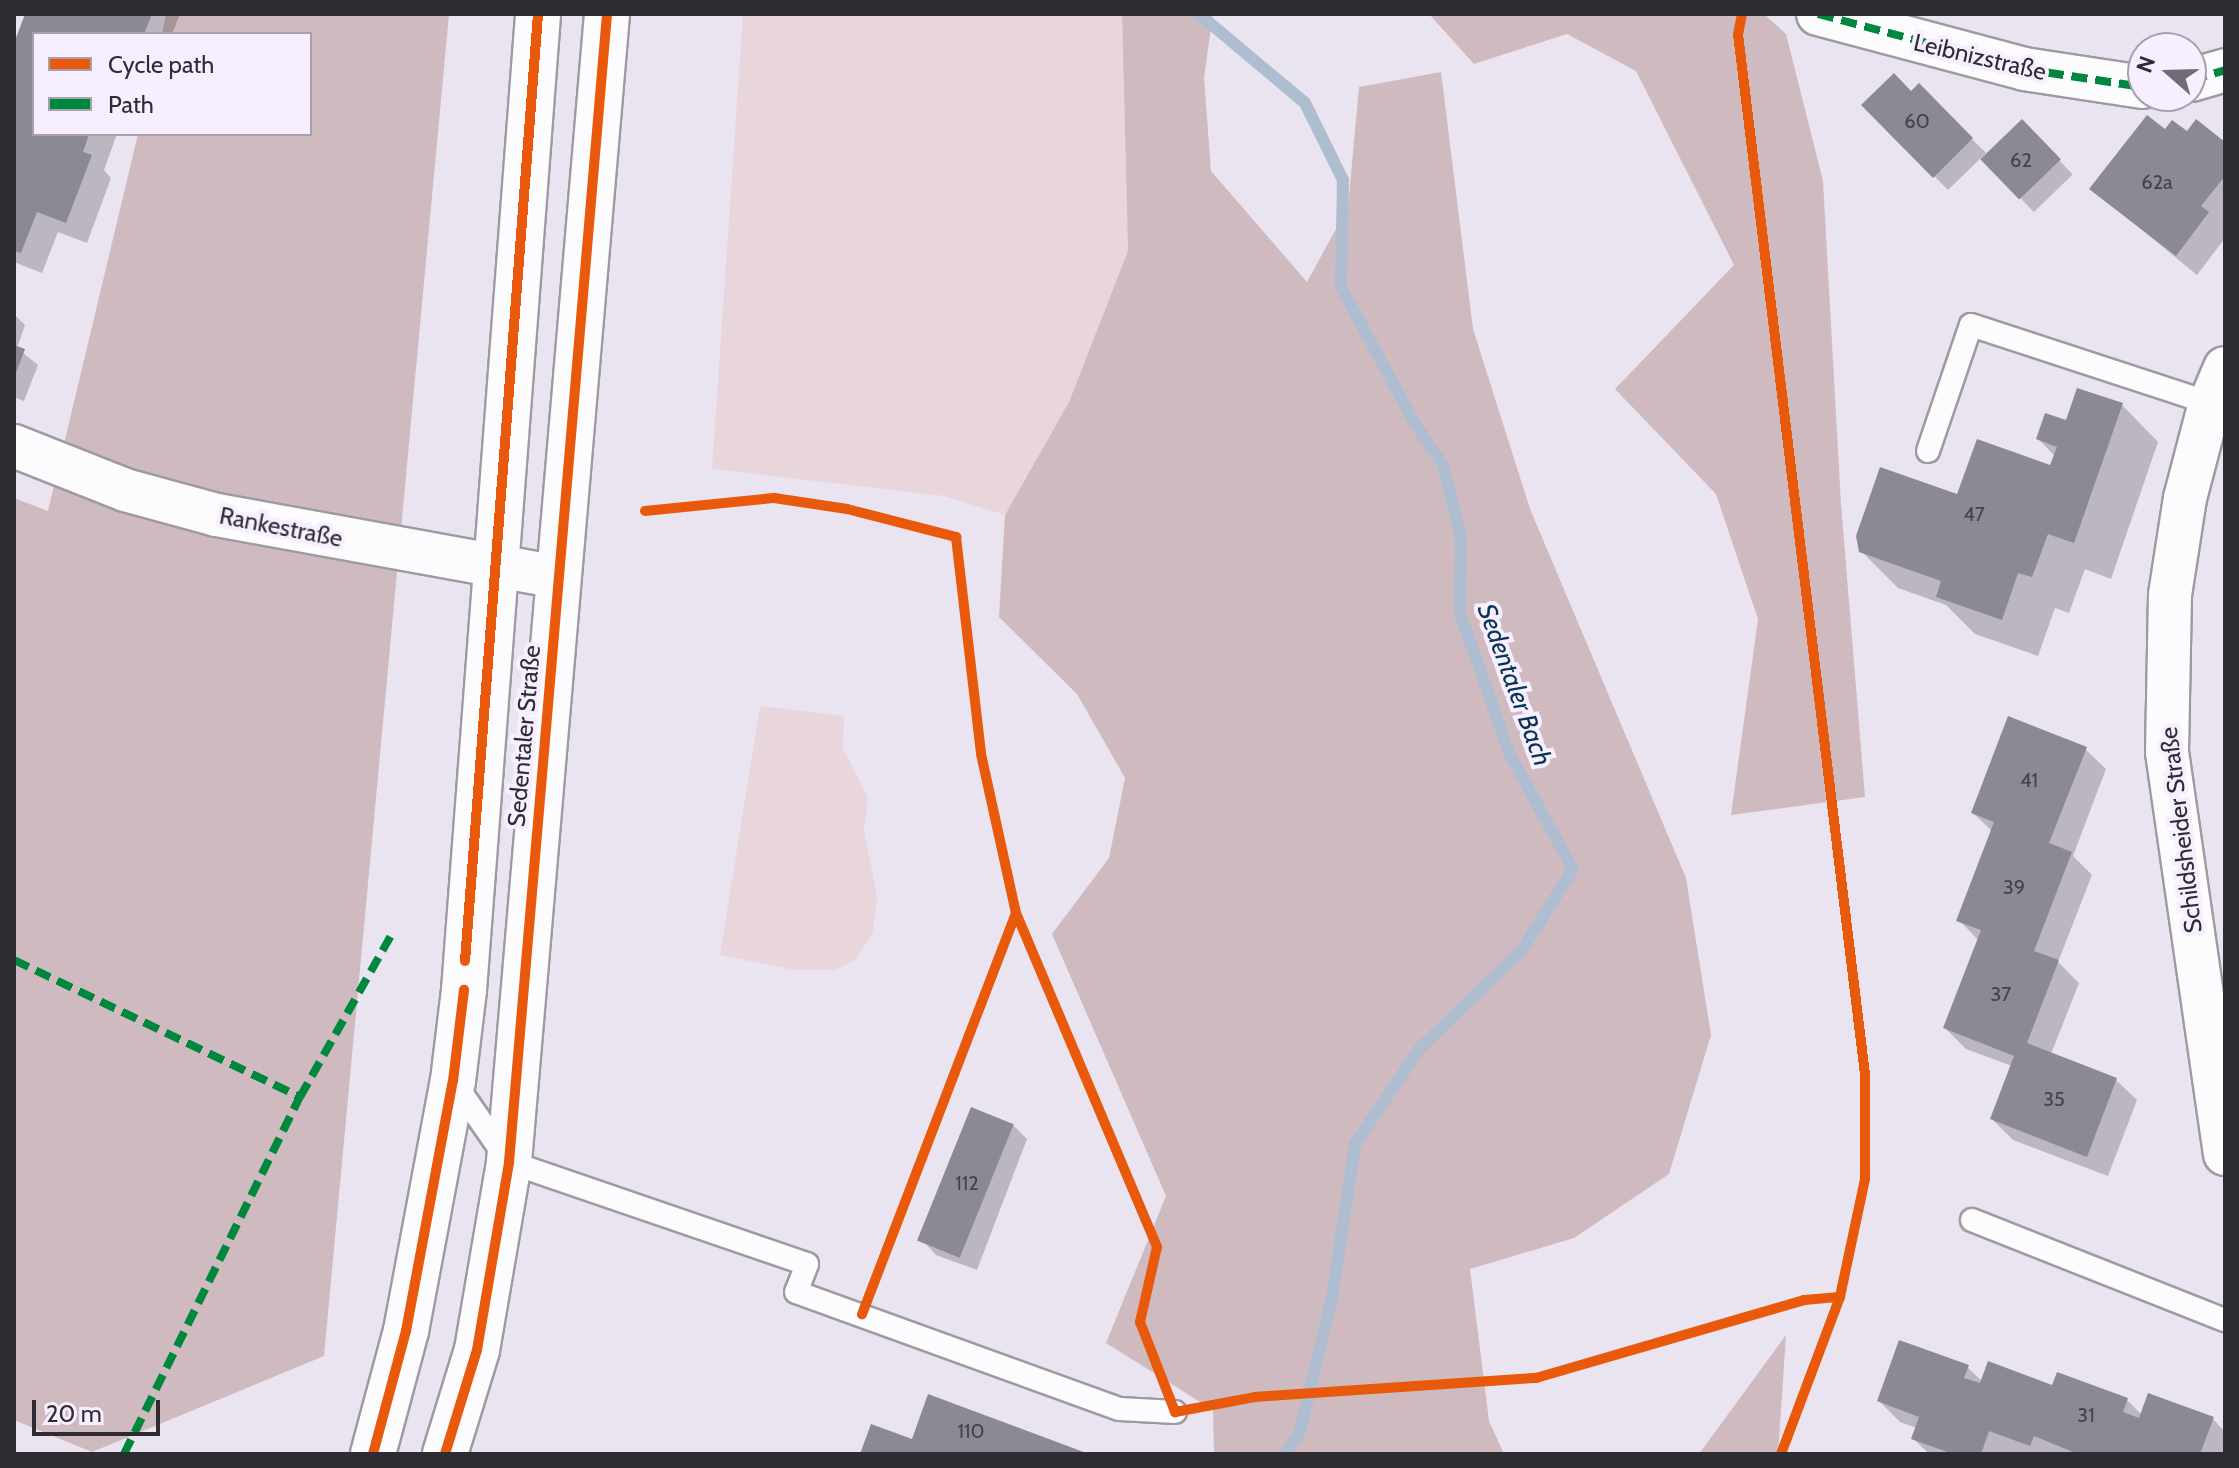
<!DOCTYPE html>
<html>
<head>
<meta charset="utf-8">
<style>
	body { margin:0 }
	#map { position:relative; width:2239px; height:1468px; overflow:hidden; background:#eae4f0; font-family:Cabin,sans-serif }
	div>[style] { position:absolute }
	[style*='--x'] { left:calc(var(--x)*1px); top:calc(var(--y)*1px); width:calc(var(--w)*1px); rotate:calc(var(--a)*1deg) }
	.green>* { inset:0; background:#e9d6dc }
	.forest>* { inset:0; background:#cfbac0 }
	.shadow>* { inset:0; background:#0003; transform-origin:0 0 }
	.stream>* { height:12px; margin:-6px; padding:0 6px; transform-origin:6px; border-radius:6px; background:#aebed0 }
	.building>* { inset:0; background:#8b8993; transform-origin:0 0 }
	.roads { filter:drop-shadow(2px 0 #9e9aa2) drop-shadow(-2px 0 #9e9aa2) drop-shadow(0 2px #9e9aa2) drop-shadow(0 -2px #9e9aa2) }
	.service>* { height:22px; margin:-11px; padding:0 11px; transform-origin:11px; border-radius:11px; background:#fcfbfd }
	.minor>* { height:42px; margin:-21px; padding:0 21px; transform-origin:21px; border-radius:21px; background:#fcfbfd }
	.tertiary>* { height:44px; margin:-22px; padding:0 22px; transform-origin:22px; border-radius:22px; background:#fcfbfd }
	.quiet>* { height:8px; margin-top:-4px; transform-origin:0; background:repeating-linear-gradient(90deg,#00873e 0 16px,transparent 0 24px) }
	.cycleway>* { height:10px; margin:-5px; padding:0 5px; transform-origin:5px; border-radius:5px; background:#e8590c }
	span { translate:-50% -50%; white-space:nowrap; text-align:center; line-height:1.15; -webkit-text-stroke:8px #f7eeff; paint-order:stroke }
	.number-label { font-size:20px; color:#46424b }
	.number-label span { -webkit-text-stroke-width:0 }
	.street-label { font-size:24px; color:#2f2b33 }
	.water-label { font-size:26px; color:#073653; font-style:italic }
	.frame { position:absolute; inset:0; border:16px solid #2f2b33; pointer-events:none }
	.legend { position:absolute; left:32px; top:32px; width:280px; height:104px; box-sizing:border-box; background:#f7eeff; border:2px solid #a7a0ad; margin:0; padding:10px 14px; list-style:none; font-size:24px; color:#2f2b33 }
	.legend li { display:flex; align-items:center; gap:16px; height:40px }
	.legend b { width:40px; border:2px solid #a7a0ad }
	.north { position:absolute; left:2127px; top:32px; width:80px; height:80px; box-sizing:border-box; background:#f7eeff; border:2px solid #a7a0ad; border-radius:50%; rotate:290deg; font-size:22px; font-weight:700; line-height:32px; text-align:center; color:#2f2b33 }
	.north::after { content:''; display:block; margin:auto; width:28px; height:36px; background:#706c75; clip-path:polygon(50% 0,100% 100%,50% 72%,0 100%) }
	.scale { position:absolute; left:32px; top:1400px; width:128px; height:36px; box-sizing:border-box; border:4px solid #2f2b33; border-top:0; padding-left:10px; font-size:24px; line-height:28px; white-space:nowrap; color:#2f2b33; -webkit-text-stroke:6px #f7eeff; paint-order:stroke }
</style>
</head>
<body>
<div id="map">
	<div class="green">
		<i style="clip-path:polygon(743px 14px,1122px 14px,1128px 251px,1069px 402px,1005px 515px,944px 496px,712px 469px)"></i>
		<i style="clip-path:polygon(760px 706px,844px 716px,843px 748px,868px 798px,864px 830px,877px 897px,873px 932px,856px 959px,835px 970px,795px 970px,720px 955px)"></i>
	</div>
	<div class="forest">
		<i style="clip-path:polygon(166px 14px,449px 14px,324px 1356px,92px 1452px,14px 1420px,14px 498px,48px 511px,138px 134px,310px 134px,310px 34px,162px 34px)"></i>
		<i style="clip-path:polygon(1122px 14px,1213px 14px,1204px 78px,1211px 171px,1307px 282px,1348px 207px,1359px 87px,1441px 72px,1473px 329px,1530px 509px,1686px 878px,1711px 1035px,1669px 1174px,1574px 1238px,1470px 1269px,1489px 1421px,1504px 1454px,1214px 1454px,1213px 1410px,1106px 1343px,1166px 1196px,1052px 934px,1109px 858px,1125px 778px,1077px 694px,999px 617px,1005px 515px,1069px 402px,1128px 251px)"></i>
		<i style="clip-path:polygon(1429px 14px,1764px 14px,1786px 34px,1823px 181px,1841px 504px,1865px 797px,1731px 815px,1758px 619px,1716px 494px,1615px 389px,1734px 265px,1636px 71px,1567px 34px,1474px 64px)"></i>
		<i style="clip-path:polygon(1786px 1335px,1778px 1454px,1699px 1454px)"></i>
	</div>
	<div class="shadow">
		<i style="clip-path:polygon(27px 14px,180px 14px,172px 34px,34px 34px,34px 134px,117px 134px,104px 170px,111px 178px,87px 243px,58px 232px,42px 273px,14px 262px,14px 49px)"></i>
		<i style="clip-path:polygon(1919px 86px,1986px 153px,1948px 190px,1864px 105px,1911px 94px)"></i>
		<i style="left:2022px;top:122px;width:73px;height:54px;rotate:46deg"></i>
		<i style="clip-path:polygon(2166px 132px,2225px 144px,2225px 238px,2197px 275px,2092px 189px)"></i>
		<i style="clip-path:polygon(14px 314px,25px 325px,17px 348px,38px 365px,24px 401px,14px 397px)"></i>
		<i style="clip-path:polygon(2122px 405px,2158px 442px,2111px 579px,2085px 569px,2069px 613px,2055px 608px,2038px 656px,1975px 634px,1946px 605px,1898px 588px,1861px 551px,1959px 496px,2051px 467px,2055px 456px,2038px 439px,2067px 423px)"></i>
		<i style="clip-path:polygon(2085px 749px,2106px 769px,2073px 856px,2092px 875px,2058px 962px,2079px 983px,2051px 1054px,2116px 1080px,2137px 1100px,2108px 1176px,2013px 1140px,1992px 1119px,2012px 1066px,1966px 1049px,1945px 1028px,1979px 941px,1959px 920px,1993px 832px,1973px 813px)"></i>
		<i style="clip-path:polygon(1013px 1125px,1027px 1139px,977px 1270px,936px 1255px,923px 1241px)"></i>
		<i style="clip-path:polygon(1967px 1367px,1983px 1382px,2127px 1400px,2142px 1415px,2213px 1419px,2225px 1432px,2225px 1454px,1929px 1454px,1913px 1438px,1917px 1428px,1900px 1422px,1879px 1401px)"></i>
	</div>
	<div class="stream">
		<i style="--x:1199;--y:14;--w:138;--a:40"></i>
		<i style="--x:1305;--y:103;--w:86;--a:63.7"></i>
		<i style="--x:1343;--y:180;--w:107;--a:91.1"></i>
		<i style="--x:1341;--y:287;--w:156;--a:61.6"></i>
		<i style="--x:1415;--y:424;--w:50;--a:55.7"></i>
		<i style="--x:1443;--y:465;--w:75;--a:76.1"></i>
		<i style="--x:1461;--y:538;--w:75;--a:90.8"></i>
		<i style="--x:1460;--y:613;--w:151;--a:70.6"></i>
		<i style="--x:1510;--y:755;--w:130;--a:61.1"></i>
		<i style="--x:1573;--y:869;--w:96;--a:122.2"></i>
		<i style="--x:1522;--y:950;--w:141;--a:136.1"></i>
		<i style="--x:1420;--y:1048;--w:116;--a:124.1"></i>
		<i style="--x:1355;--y:1144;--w:155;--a:98.5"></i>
		<i style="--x:1332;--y:1297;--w:138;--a:103.4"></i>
		<i style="--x:1300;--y:1431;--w:27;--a:123"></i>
	</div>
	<div class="building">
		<i style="clip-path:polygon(25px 14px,152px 14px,144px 34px,34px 34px,34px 134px,89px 134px,83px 152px,92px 155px,66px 223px,37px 212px,21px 253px,14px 251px,14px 43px)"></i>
		<i style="clip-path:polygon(1894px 73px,1911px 91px,1919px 83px,1973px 138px,1933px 178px,1861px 105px)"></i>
		<i style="clip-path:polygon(2147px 115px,2165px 129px,2172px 120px,2187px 131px,2196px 119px,2225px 142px,2225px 176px,2201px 206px,2209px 212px,2176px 256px,2089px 189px)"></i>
		<i style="left:2022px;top:119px;width:56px;height:58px;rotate:46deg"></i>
		<i style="clip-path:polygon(14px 345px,25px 349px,14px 378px)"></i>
		<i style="clip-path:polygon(2077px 388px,2123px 403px,2074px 543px,2048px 534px,2032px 577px,2018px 573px,2002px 620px,1936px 597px,1941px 581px,1859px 552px,1856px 536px,1880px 467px,1957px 494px,1977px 439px,2050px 465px,2057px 447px,2036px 439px,2045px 413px,2066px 420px)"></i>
		<i style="clip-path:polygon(2008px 716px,2087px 747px,2049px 843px,2072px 852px,2034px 951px,2059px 960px,2027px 1043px,2117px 1078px,2087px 1157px,1990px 1119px,2014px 1056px,1943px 1028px,1981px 930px,1956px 921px,1994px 822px,1971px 813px)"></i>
		<i style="left:971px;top:1107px;width:46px;height:144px;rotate:22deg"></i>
		<i style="clip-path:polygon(1899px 1340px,1969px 1365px,1964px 1378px,1980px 1383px,1988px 1361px,2052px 1385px,2057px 1372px,2128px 1398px,2123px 1412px,2139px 1418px,2148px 1393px,2214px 1417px,2200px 1454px,2078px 1454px,2034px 1436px,2030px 1446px,1989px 1431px,1981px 1454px,1953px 1454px,1911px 1439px,1919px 1417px,1877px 1401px)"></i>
		<i style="clip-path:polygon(928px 1394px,1089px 1454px,860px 1454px,871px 1424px,912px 1439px)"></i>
	</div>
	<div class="roads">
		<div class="service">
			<i style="--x:1928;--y:451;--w:133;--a:-71.2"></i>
			<i style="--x:1971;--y:325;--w:251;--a:18.1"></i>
			<i style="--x:453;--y:1081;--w:98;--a:55.3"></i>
			<i style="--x:509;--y:1162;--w:315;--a:18.9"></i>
			<i style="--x:807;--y:1264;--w:30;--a:111"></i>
			<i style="--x:796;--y:1292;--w:344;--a:19.9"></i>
			<i style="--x:1120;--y:1409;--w:55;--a:3.1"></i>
			<i style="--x:1972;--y:1220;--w:272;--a:21.6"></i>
		</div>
		<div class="minor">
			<i style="--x:1818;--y:14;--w:213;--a:14.9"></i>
			<i style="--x:2024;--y:69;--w:120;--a:8.6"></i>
			<i style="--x:2191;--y:80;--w:35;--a:-16"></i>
			<i style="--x:2225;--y:368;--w:38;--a:113"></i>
			<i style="--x:2210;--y:403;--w:98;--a:104.7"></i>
			<i style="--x:2185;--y:498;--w:98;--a:98.8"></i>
			<i style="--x:2170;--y:595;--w:157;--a:91.1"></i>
			<i style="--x:2167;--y:752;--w:406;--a:81.8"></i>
			<i style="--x:14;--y:446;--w:119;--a:21.6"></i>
			<i style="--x:125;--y:490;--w:95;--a:15.2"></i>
			<i style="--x:217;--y:515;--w:346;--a:10.3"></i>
		</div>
		<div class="tertiary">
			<i style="--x:373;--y:1454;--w:127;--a:-75"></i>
			<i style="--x:406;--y:1331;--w:254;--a:-79.4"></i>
			<i style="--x:453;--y:1081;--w:92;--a:-83.1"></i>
			<i style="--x:464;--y:990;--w:979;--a:-85.66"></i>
			<i style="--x:445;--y:1454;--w:109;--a:-72.9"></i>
			<i style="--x:477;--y:1350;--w:191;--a:-80.3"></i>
			<i style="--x:509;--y:1162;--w:1152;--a:-85.12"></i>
		</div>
	</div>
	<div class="quiet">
		<i style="--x:1818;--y:14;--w:213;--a:14.9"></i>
		<i style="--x:2024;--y:69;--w:120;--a:8.6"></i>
		<i style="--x:2191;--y:80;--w:35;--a:-16"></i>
		<i style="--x:14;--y:960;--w:317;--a:25.6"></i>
		<i style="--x:300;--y:1097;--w:189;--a:-60.6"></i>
		<i style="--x:124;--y:1454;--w:398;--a:-63.8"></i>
	</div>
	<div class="cycleway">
		<i style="--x:1742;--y:14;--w:20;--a:101"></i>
		<i style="--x:1738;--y:34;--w:1049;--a:83.04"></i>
		<i style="--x:1865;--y:1075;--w:104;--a:90"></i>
		<i style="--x:1865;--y:1179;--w:121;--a:102"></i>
		<i style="--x:1840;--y:1297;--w:168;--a:110.6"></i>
		<i style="--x:645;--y:511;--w:130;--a:-5.8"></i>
		<i style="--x:774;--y:498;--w:74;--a:8.6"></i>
		<i style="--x:847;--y:509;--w:113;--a:14.4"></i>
		<i style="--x:956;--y:537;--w:218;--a:83.4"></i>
		<i style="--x:981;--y:754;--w:163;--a:77.6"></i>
		<i style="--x:1016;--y:913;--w:430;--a:111"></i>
		<i style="--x:1016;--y:913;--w:363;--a:67.1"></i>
		<i style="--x:1157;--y:1247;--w:77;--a:102.8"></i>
		<i style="--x:1140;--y:1322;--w:97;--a:68.7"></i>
		<i style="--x:1175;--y:1412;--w:81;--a:-10.6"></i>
		<i style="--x:1255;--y:1397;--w:282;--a:-3.9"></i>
		<i style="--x:1536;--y:1378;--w:279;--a:-16.2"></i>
		<i style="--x:1804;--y:1300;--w:36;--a:-5"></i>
		<i style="--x:465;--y:961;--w:950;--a:-85.59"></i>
		<i style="--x:373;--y:1454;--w:127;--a:-75"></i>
		<i style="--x:406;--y:1331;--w:254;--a:-79.4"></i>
		<i style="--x:453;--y:1081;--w:92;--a:-83.1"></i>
		<i style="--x:445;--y:1454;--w:109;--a:-72.9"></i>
		<i style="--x:477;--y:1350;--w:191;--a:-80.3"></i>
		<i style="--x:509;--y:1162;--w:1152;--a:-85.12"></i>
	</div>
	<div class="number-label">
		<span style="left:1917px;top:121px">60</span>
		<span style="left:2021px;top:160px">62</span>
		<span style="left:2157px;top:182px">62a</span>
		<span style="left:1974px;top:514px">47</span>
		<span style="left:2029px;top:780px">41</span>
		<span style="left:2014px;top:887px">39</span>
		<span style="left:2001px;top:994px">37</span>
		<span style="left:2054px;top:1099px">35</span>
		<span style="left:967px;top:1183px">112</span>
		<span style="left:2086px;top:1415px">31</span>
		<span style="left:971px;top:1431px">110</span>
	</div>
	<div class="street-label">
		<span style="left:1980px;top:57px;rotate:13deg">Leibnizstraße</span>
		<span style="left:281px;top:527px;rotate:11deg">Rankestraße</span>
		<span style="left:524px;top:736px;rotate:-85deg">Sedentaler Straße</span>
		<span style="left:2181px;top:830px;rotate:-97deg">Schildsheider Straße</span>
	</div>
	<div class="water-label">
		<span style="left:1514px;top:685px;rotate:70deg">Sedentaler Bach</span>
	</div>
	<div class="frame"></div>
	<ul class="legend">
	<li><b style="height:10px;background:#e8590c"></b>Cycle path</li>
	<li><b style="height:10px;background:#00873e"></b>Path</li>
	</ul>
	<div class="north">N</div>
	<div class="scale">20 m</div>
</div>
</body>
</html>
